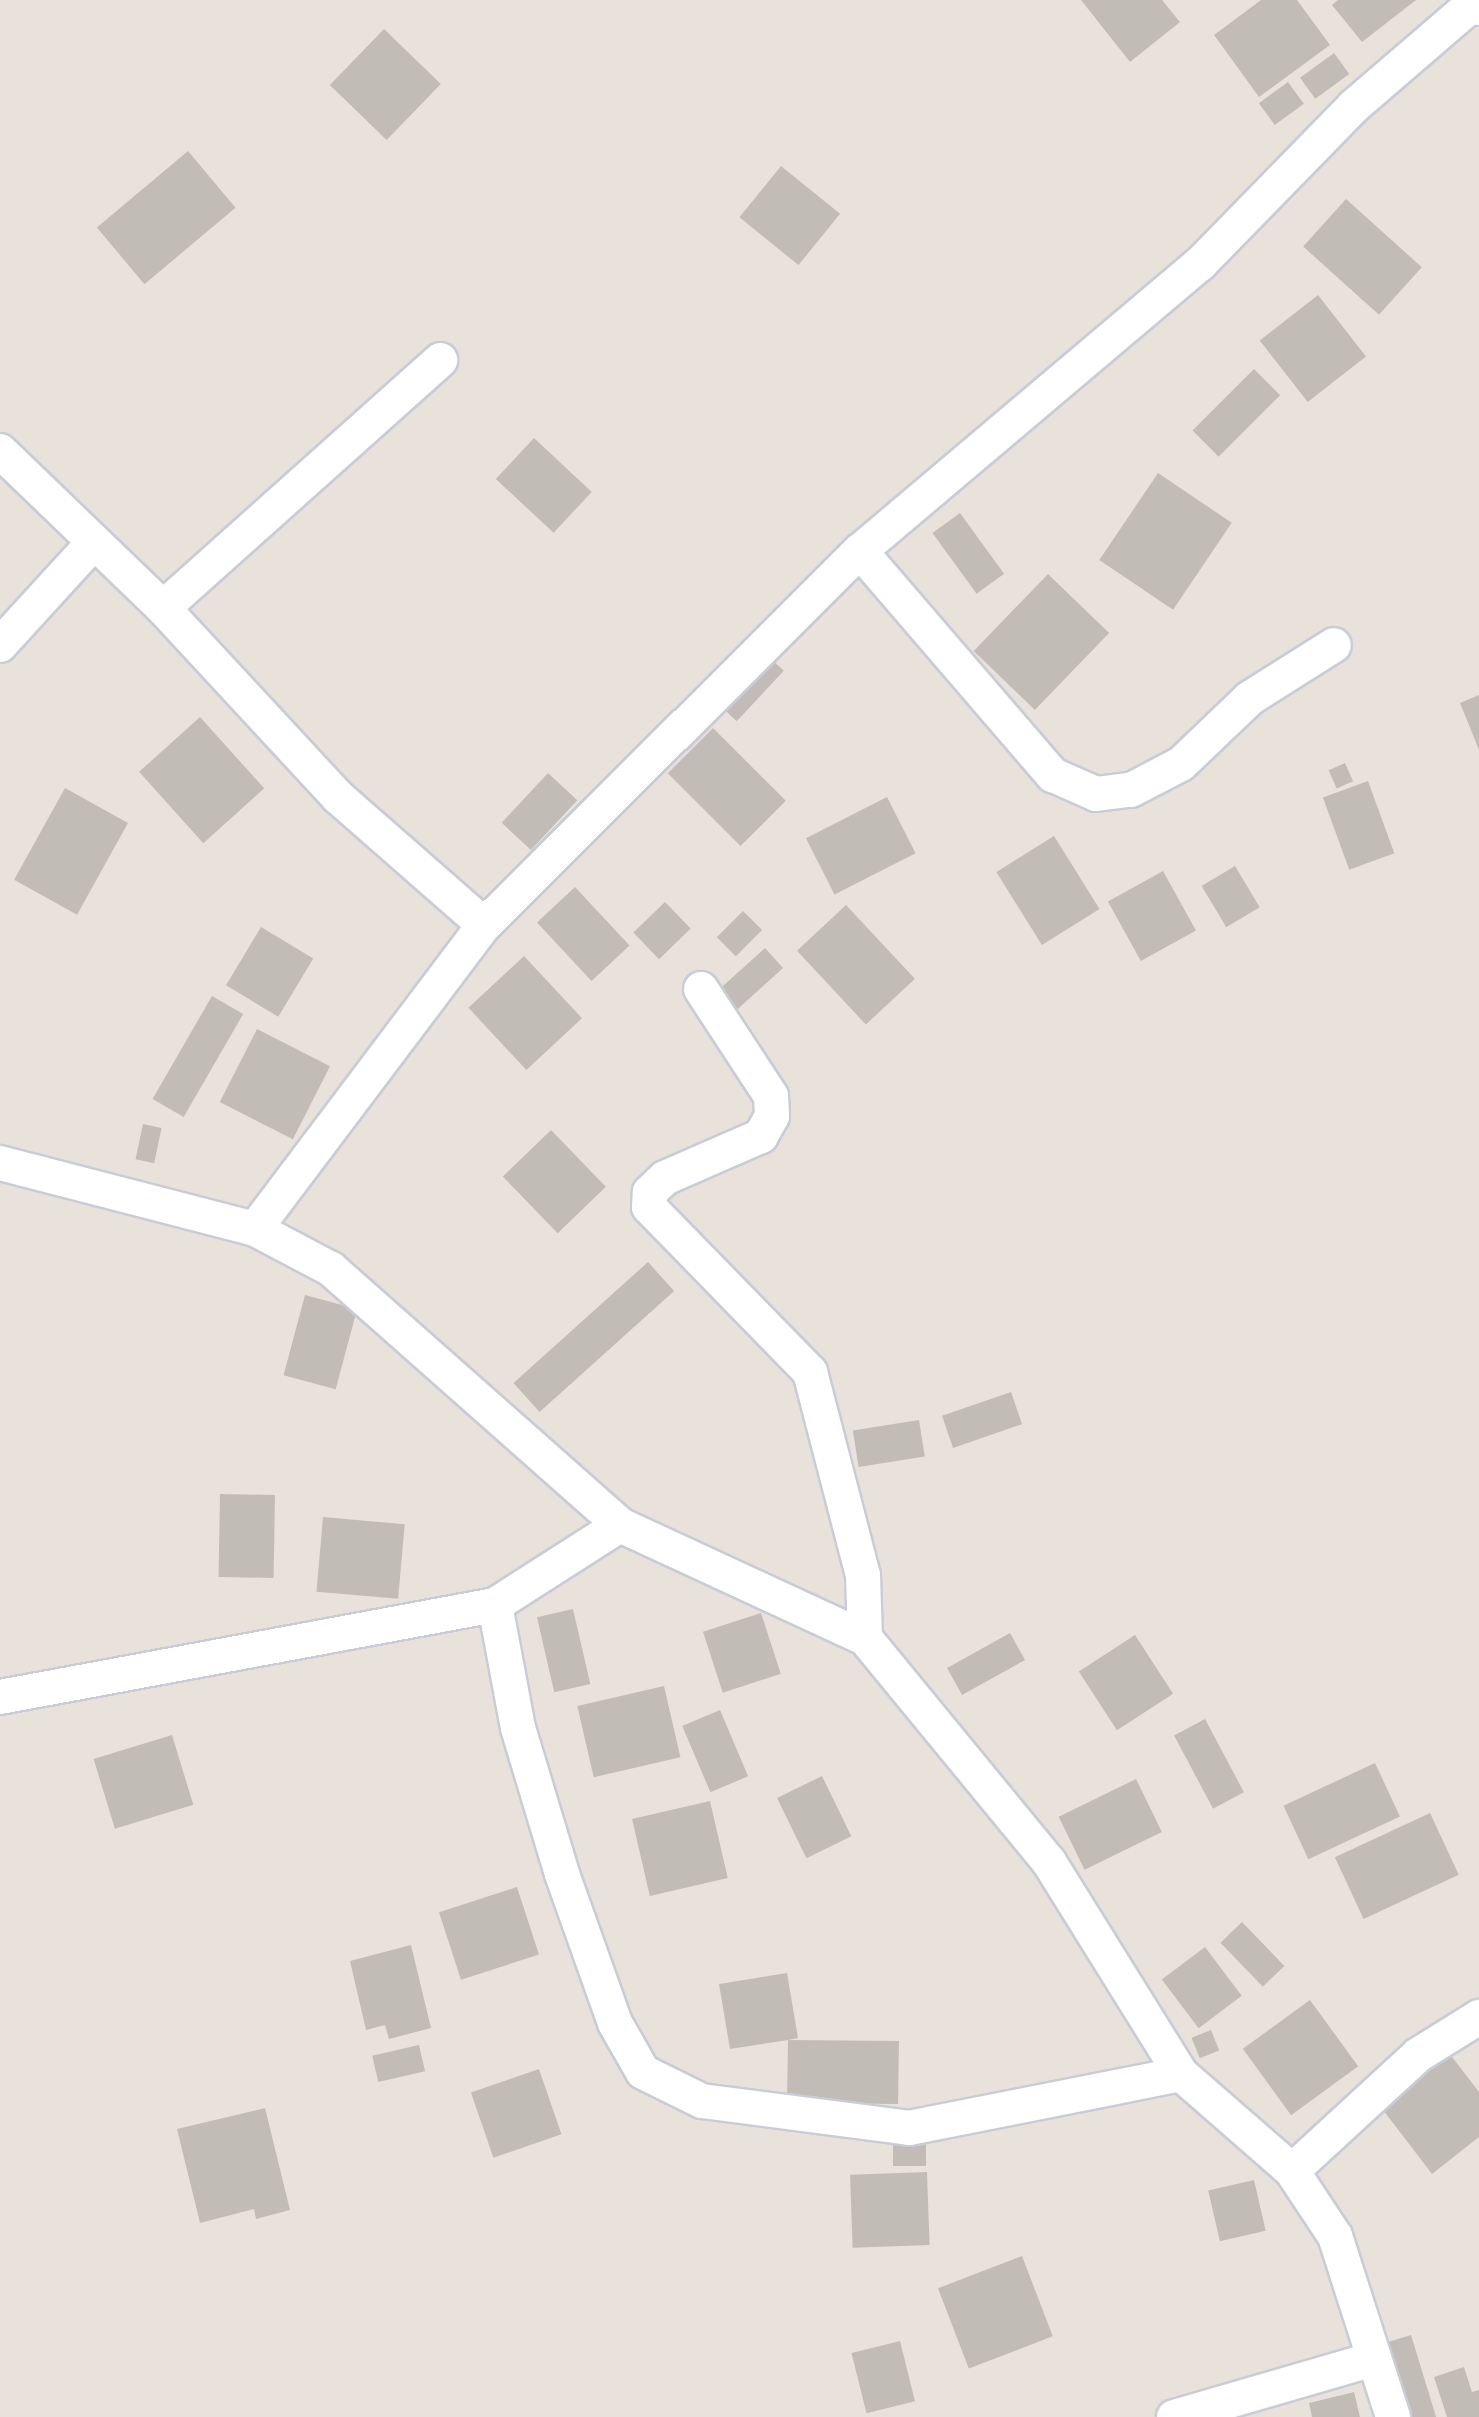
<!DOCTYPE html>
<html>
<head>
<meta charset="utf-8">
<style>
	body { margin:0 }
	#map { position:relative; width:1479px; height:2417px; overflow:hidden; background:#e8e2db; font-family:Barlow,sans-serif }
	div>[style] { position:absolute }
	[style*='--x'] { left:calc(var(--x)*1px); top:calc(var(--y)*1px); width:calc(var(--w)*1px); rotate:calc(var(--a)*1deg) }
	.building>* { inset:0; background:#c1bdb6; transform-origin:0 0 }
	.roads { filter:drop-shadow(2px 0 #c9ccd8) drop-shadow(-2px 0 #c9ccd8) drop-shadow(0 2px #c9ccd8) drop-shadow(0 -2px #c9ccd8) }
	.minor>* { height:34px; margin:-17px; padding:0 17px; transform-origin:17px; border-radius:17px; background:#fff }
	span { translate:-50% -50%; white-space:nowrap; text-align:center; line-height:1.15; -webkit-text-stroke:8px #fff; paint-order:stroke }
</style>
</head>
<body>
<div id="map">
	<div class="building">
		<i style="clip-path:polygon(1081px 0,1162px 0,1180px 22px,1130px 62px)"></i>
		<i style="clip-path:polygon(1261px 0,1297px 0,1330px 45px,1259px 97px,1214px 35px)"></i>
		<i style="clip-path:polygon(1338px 0,1416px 0,1362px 42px,1332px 5px)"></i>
		<i style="left:384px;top:29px;width:79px;height:78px;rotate:44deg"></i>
		<i style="left:1334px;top:53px;width:26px;height:42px;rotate:54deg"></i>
		<i style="left:1288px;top:82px;width:27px;height:36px;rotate:54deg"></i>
		<i style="left:188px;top:151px;width:74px;height:119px;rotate:50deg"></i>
		<i style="left:781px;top:166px;width:76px;height:66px;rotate:39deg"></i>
		<i style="left:1346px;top:199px;width:102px;height:64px;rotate:42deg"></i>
		<i style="left:1318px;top:295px;width:78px;height:74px;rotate:52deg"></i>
		<i style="left:1254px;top:369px;width:37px;height:87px;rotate:45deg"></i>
		<i style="left:534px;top:438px;width:79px;height:56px;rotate:43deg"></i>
		<i style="left:1158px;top:473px;width:89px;height:105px;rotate:34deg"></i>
		<i style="left:960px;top:513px;width:75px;height:34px;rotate:54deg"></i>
		<i style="left:1048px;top:574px;width:85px;height:107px;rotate:44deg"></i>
		<i style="left:767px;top:655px;width:23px;height:69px;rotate:43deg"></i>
		<i style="clip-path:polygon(1479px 695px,1479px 750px,1460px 703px)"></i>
		<i style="left:200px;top:717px;width:96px;height:82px;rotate:48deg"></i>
		<i style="left:713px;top:728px;width:103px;height:64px;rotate:45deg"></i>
		<i style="left:1345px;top:763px;width:20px;height:18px;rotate:66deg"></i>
		<i style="left:548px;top:773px;width:40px;height:68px;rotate:43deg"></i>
		<i style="left:1368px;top:781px;width:77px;height:48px;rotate:70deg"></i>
		<i style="left:65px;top:788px;width:72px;height:105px;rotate:29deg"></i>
		<i style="left:887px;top:797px;width:63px;height:91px;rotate:63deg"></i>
		<i style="left:1054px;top:836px;width:86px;height:68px;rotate:58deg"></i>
		<i style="left:1235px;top:866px;width:48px;height:39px;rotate:59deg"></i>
		<i style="left:1163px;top:871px;width:68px;height:63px;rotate:61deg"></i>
		<i style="left:575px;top:887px;width:80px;height:52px;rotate:47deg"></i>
		<i style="left:665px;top:902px;width:37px;height:44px;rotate:46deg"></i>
		<i style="left:846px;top:905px;width:101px;height:67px;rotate:47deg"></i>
		<i style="left:743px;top:911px;width:27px;height:37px;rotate:45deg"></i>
		<i style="left:261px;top:927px;width:61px;height:68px;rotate:31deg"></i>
		<i style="left:765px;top:948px;width:27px;height:66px;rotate:48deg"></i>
		<i style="left:524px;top:956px;width:85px;height:76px;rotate:47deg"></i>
		<i style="left:212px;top:996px;width:36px;height:119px;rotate:30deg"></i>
		<i style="left:257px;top:1029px;width:82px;height:82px;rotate:27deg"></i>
		<i style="left:143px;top:1124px;width:19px;height:36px;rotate:12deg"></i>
		<i style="left:551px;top:1130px;width:79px;height:67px;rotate:46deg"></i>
		<i style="left:648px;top:1262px;width:39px;height:181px;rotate:48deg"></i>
		<i style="left:305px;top:1295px;width:54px;height:83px;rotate:15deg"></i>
		<i style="left:1011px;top:1392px;width:34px;height:73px;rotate:71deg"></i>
		<i style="left:919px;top:1420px;width:37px;height:67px;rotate:81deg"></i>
		<i style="left:220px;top:1494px;width:55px;height:83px;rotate:1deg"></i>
		<i style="left:323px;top:1517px;width:82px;height:75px;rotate:5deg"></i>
		<i style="left:573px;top:1609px;width:77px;height:37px;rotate:77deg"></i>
		<i style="left:761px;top:1613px;width:64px;height:61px;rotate:72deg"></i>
		<i style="left:1010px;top:1633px;width:31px;height:72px;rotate:61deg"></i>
		<i style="left:1135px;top:1635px;width:70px;height:67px;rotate:57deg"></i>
		<i style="left:664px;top:1686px;width:73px;height:89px;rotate:77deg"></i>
		<i style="left:720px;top:1710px;width:72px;height:41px;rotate:67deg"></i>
		<i style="left:1205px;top:1719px;width:83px;height:35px;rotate:62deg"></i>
		<i style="left:172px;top:1735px;width:73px;height:82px;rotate:73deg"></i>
		<i style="left:1375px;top:1763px;width:59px;height:101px;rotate:65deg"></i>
		<i style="left:822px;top:1776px;width:67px;height:50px;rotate:64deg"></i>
		<i style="left:1136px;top:1779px;width:59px;height:86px;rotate:64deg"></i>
		<i style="left:710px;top:1801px;width:79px;height:80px;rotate:77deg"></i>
		<i style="left:1430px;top:1813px;width:68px;height:105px;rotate:65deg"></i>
		<i style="left:517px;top:1887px;width:71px;height:82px;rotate:72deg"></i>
		<i style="left:1242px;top:1922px;width:61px;height:30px;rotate:46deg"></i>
		<i style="clip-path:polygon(411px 1945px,431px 2028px,389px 2039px,385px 2025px,366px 2030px,350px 1961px)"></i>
		<i style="left:1205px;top:1947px;width:61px;height:54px;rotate:53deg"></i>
		<i style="clip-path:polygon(787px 1973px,798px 2038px,788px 2040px,899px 2041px,898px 2104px,787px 2103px,788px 2040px,730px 2049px,719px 1984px)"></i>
		<i style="left:1310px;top:2000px;width:82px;height:83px;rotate:54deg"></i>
		<i style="left:1211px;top:2030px;width:22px;height:21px;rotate:68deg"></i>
		<i style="left:419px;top:2045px;width:27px;height:48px;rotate:77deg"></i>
		<i style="clip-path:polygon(1446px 2049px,1479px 2092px,1479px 2137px,1432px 2174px,1377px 2102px)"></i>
		<i style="left:539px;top:2069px;width:69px;height:72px;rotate:71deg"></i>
		<i style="clip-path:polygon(265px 2108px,290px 2210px,256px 2219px,254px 2209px,200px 2223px,177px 2129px)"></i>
		<i style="left:893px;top:2142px;width:33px;height:24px"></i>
		<i style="left:927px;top:2172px;width:73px;height:77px;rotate:88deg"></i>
		<i style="left:1254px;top:2180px;width:52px;height:47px;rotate:77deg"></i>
		<i style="left:1022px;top:2256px;width:86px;height:90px;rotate:69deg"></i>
		<i style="left:1411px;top:2335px;width:86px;height:29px;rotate:73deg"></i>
		<i style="left:900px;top:2341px;width:62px;height:50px;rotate:76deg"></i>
		<i style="clip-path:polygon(1464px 2367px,1472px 2392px,1479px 2390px,1479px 2417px,1447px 2417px,1434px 2377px)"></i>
		<i style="clip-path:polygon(1354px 2392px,1360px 2417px,1312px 2417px,1309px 2403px)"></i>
	</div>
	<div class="roads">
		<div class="minor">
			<i style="--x:0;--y:451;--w:226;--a:43.9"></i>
			<i style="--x:163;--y:608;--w:258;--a:47.2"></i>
			<i style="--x:338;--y:797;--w:194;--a:41.2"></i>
			<i style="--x:860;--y:551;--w:296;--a:49.3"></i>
			<i style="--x:1053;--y:775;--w:47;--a:23.8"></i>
			<i style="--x:1096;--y:794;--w:35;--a:-7"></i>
			<i style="--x:1131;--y:790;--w:56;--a:-27.5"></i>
			<i style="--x:1181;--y:764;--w:95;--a:-43.7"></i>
			<i style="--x:1250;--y:698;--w:99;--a:-32.2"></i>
			<i style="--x:163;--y:608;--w:372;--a:-41.8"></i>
			<i style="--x:0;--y:645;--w:138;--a:-47.6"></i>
			<i style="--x:701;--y:989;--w:128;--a:56.8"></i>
			<i style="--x:771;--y:1096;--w:20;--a:87"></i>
			<i style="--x:772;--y:1116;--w:23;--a:119"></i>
			<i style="--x:761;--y:1136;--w:105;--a:156.4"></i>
			<i style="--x:665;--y:1178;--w:21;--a:137"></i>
			<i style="--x:650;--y:1192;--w:15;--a:94"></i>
			<i style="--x:649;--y:1207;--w:231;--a:45.7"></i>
			<i style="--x:810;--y:1372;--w:210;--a:75.4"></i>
			<i style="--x:863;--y:1575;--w:63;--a:88.2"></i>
			<i style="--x:0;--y:1163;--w:263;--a:14.5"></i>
			<i style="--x:255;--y:1229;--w:86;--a:27.8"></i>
			<i style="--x:331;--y:1269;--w:386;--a:41.5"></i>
			<i style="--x:620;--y:1525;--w:270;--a:24.8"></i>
			<i style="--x:865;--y:1638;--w:290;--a:50.6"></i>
			<i style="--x:1049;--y:1862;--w:250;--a:58.1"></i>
			<i style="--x:1181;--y:2074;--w:147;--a:41.1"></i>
			<i style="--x:1292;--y:2171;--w:78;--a:56.5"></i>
			<i style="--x:1335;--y:2236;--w:190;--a:72.2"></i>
			<i style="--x:255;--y:1229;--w:381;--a:-53"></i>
			<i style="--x:484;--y:925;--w:530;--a:-44.85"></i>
			<i style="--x:860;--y:551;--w:445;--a:-40.2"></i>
			<i style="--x:1200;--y:264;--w:219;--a:-45.7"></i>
			<i style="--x:1353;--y:107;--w:160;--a:-40.7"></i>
			<i style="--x:1474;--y:3;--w:7;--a:45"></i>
			<i style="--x:620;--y:1525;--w:148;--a:147.4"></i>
			<i style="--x:495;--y:1605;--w:125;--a:79.4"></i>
			<i style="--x:518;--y:1728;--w:152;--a:73.2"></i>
			<i style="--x:562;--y:1874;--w:158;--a:70.4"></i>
			<i style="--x:615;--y:2023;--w:56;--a:60.3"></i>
			<i style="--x:643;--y:2072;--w:66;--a:26.2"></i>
			<i style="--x:702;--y:2101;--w:209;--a:7.4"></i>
			<i style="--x:909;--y:2128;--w:277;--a:-11.2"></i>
			<i style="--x:0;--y:1697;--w:503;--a:-10.53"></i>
			<i style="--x:1292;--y:2171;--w:171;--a:-42.6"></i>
			<i style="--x:1418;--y:2055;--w:72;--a:-31.9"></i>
			<i style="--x:1174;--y:2417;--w:208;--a:-16.2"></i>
		</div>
	</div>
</div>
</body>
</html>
